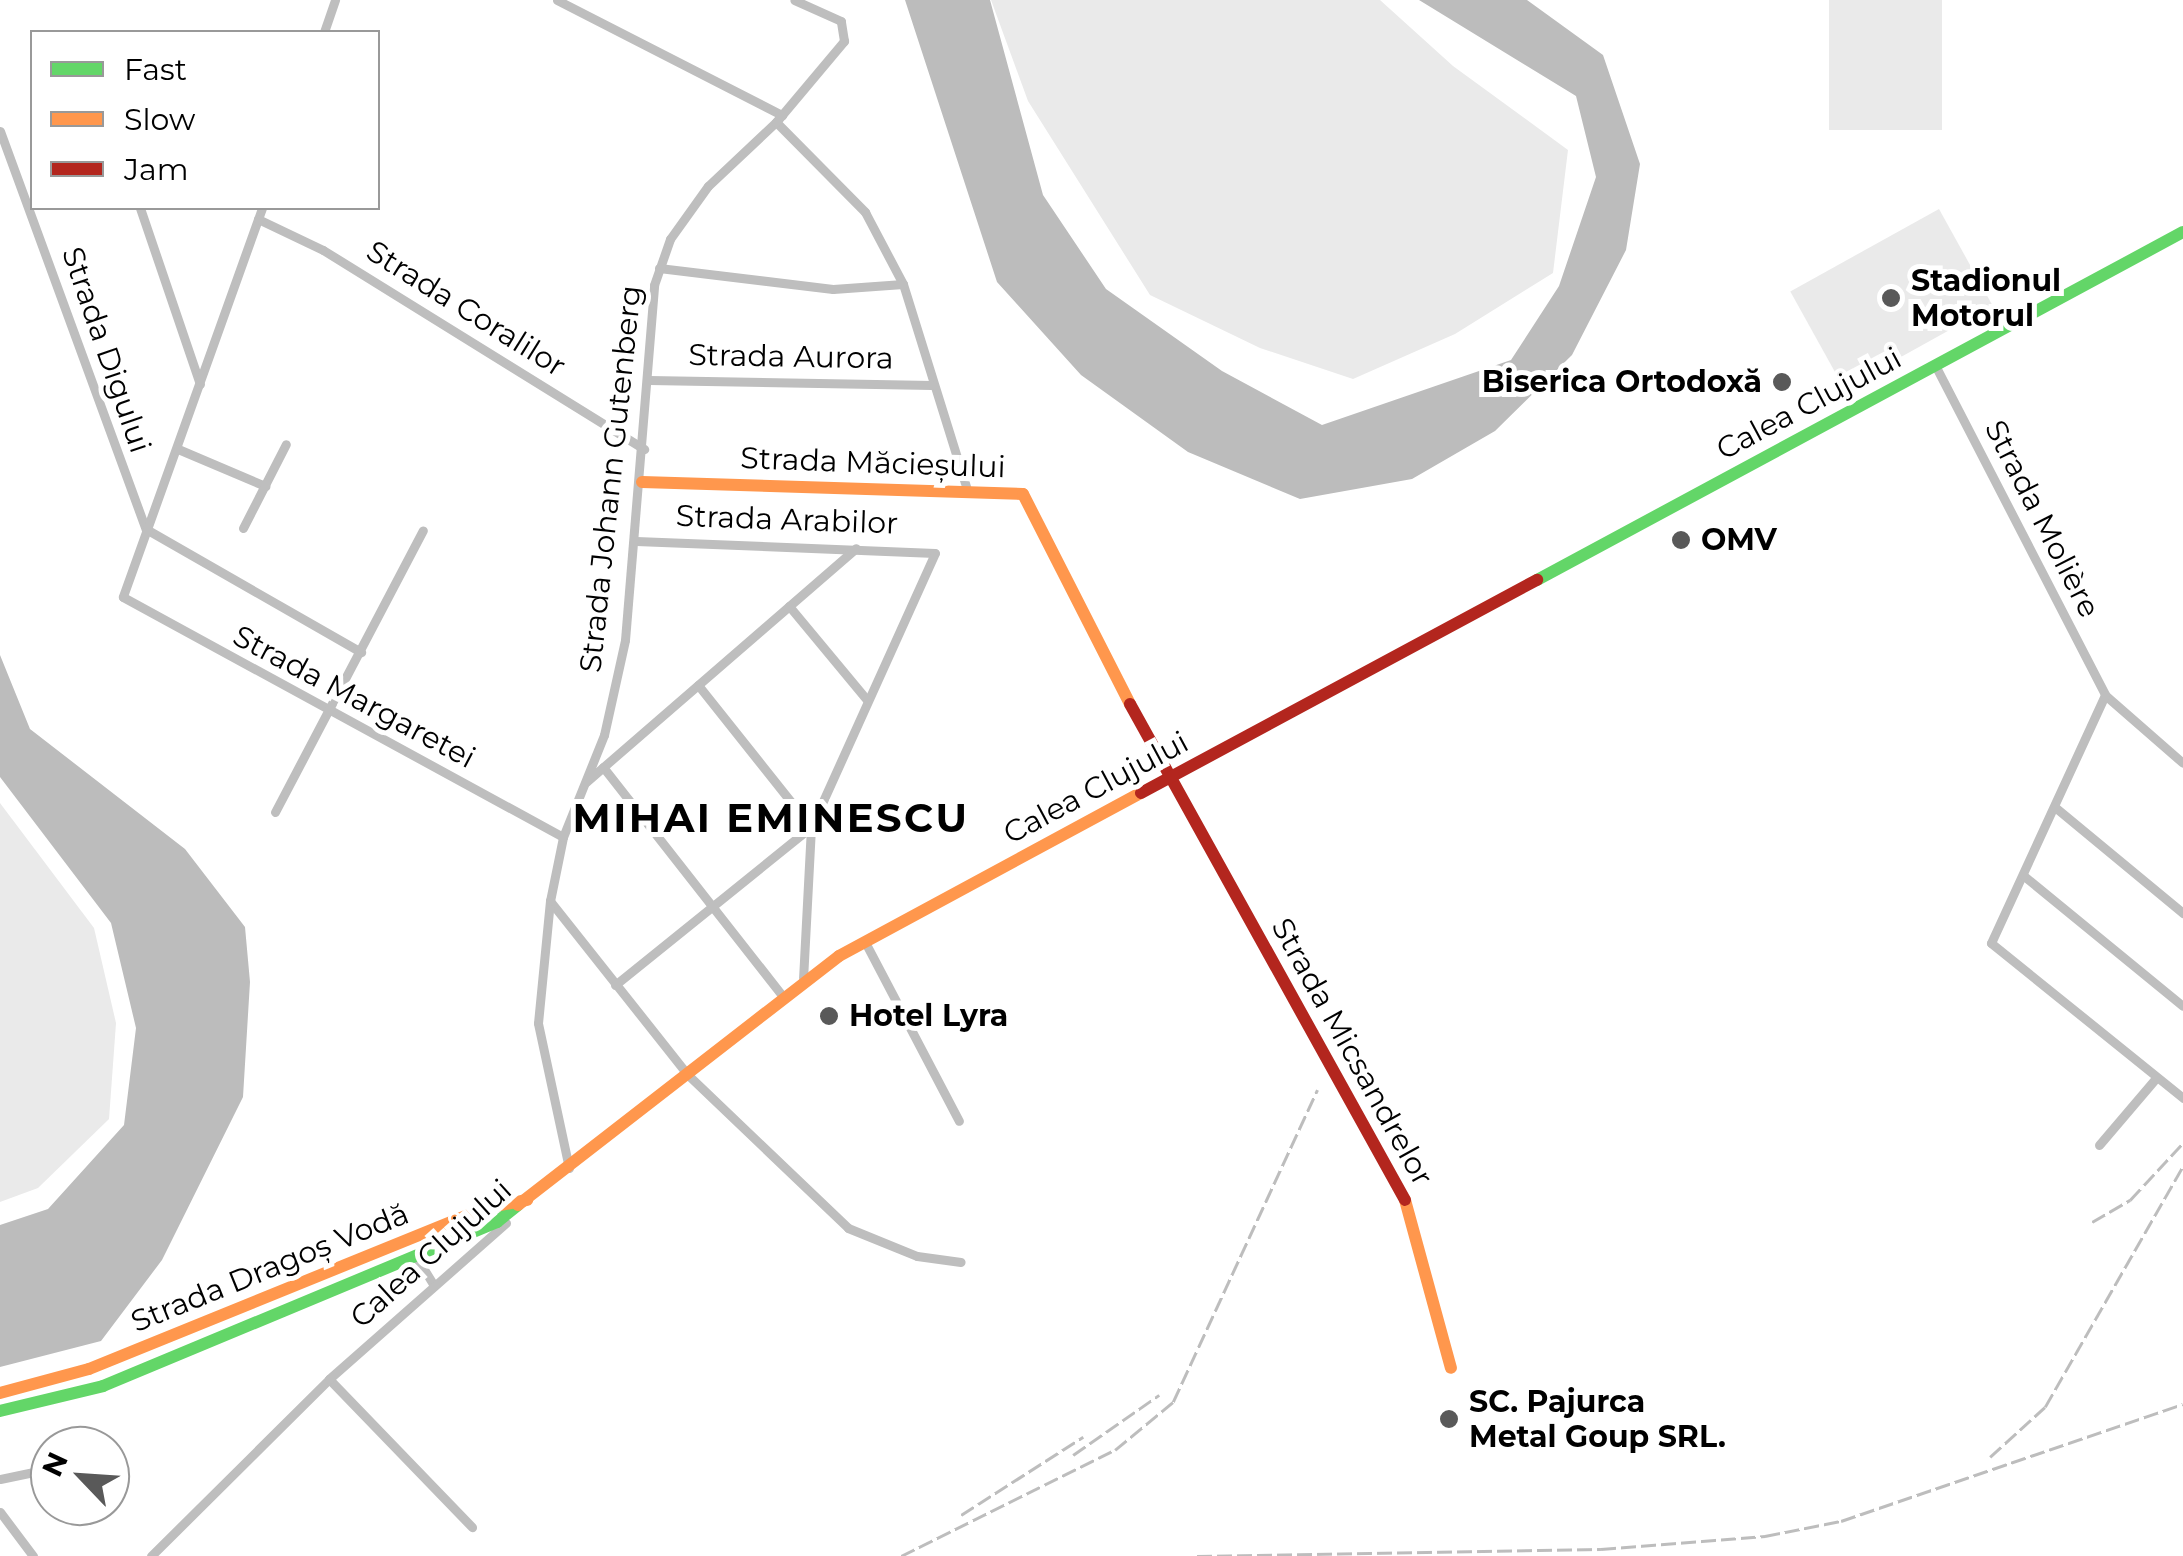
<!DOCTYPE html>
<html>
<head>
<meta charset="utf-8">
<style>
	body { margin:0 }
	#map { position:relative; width:2183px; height:1556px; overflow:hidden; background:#fff; font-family:Montserrat,sans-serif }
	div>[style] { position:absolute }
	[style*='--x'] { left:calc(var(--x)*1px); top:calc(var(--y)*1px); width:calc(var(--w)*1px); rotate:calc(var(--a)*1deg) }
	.green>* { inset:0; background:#eaeaea; transform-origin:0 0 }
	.water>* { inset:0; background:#bcbcbc }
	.street>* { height:9px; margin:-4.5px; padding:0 4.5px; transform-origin:4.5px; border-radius:4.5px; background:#bebebe }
	.fast>* { height:12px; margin:-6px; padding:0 6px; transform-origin:6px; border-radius:6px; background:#63d668 }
	.slow>* { height:12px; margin:-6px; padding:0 6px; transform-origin:6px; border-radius:6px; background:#ff974d }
	.jam>* { height:12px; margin:-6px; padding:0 6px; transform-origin:6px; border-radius:6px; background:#b3261e }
	.rail>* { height:2.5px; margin-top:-1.25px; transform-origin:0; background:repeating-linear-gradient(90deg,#bdbdbd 0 15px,transparent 0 20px) }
	.dots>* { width:28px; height:28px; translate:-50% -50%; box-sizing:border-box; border:5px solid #fff; border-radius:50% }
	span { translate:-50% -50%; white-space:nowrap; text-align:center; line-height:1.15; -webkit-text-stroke:10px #fff; paint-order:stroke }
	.poi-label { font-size:30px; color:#000; font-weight:700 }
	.left { translate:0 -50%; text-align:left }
	.right { translate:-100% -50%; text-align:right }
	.street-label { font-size:30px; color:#000 }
	.district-label { font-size:40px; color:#000; font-weight:700; letter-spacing:2.5px }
	.legend { position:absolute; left:30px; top:30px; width:350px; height:180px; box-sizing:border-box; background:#fff; border:2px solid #999; margin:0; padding:12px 18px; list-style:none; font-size:30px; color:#000 }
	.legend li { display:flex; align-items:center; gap:20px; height:50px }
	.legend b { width:50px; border:2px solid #999 }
	.north { position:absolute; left:30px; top:1426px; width:100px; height:100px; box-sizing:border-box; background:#fff; border:2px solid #999; border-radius:50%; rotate:295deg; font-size:28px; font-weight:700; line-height:40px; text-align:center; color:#000 }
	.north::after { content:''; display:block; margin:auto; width:35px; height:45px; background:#595959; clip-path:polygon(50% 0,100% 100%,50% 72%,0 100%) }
</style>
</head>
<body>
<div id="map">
	<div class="green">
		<i style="clip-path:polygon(991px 0,1380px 0,1453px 66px,1568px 150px,1553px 273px,1455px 334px,1353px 379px,1260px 348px,1150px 295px,1028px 101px)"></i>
		<i style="left:1829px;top:0;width:113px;height:130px"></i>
		<i style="left:1939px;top:209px;width:111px;height:170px;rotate:61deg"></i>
		<i style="clip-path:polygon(0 803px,94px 928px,116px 1023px,109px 1119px,38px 1188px,0 1202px)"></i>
	</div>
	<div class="water">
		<i style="clip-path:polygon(905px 0,990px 0,1043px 195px,1106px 289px,1222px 371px,1322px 425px,1511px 360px,1559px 286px,1596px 177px,1576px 96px,1419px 0,1527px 0,1603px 55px,1640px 164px,1626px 250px,1572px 355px,1495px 431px,1412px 479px,1300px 499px,1188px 452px,1081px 375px,997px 282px)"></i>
		<i style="clip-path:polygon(0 655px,30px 729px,185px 849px,245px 927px,250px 982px,243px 1097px,162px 1260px,101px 1341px,0 1367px,0 1225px,48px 1209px,124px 1125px,136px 1028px,111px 923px,0 777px)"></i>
	</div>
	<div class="street">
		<i style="--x:557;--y:0;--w:253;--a:27.1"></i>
		<i style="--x:324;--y:32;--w:34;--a:-71"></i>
		<i style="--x:776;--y:122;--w:127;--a:45.3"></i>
		<i style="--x:865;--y:212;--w:81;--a:62.2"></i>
		<i style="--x:903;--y:284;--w:215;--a:72.7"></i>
		<i style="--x:0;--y:131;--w:424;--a:69.9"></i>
		<i style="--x:146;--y:529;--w:248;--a:29.8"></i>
		<i style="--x:140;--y:208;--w:186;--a:71.2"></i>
		<i style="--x:262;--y:208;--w:413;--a:109.7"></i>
		<i style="--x:123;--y:597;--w:501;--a:28.61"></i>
		<i style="--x:258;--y:219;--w:72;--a:25.5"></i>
		<i style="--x:323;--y:250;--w:378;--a:31.8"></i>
		<i style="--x:659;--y:268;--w:175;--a:6.9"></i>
		<i style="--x:833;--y:289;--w:70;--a:-4.1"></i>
		<i style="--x:1935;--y:365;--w:371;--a:62.7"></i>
		<i style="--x:2105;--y:695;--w:103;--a:41.1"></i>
		<i style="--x:649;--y:380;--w:283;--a:1"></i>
		<i style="--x:178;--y:449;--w:95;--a:23"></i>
		<i style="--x:243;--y:528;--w:94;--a:-62.9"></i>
		<i style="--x:636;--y:541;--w:299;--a:2.3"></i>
		<i style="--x:935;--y:553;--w:301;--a:114.3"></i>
		<i style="--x:811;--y:827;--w:151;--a:93"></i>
		<i style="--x:789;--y:606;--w:122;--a:50.3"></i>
		<i style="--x:698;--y:685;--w:181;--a:51.5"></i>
		<i style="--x:2105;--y:695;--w:273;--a:114.7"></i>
		<i style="--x:1991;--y:943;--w:247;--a:38.9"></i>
		<i style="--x:603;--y:767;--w:290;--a:51.9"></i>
		<i style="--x:586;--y:782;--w:357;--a:-40.9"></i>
		<i style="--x:2056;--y:808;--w:165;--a:39.6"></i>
		<i style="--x:275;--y:812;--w:318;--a:-62.3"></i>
		<i style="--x:2024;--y:876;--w:205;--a:39.3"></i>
		<i style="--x:550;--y:901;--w:221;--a:51.6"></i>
		<i style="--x:687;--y:1074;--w:223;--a:43.7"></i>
		<i style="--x:848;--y:1228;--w:74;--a:22.1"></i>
		<i style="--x:917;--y:1256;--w:44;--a:7.8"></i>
		<i style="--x:865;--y:942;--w:202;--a:62.3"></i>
		<i style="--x:615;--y:985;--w:252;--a:-38.9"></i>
		<i style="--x:2099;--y:1145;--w:88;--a:-49.6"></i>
		<i style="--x:569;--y:1168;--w:148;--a:-102.1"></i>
		<i style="--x:538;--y:1023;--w:123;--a:-84.4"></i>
		<i style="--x:550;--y:901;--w:65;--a:-78.5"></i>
		<i style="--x:563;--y:837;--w:110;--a:-68.1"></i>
		<i style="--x:604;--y:735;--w:97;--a:-77.5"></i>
		<i style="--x:625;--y:640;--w:356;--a:-85.3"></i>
		<i style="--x:654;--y:285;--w:49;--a:-70.8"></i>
		<i style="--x:670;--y:239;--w:65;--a:-54.4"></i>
		<i style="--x:708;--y:186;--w:93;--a:-43.3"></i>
		<i style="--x:776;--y:122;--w:106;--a:-50"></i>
		<i style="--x:844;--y:41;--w:20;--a:-99"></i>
		<i style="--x:841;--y:21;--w:51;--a:-155.9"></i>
		<i style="--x:415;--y:1255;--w:36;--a:58"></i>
		<i style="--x:329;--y:1379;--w:206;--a:46"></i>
		<i style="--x:0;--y:1479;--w:49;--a:-11.8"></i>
		<i style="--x:0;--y:1512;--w:55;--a:53.1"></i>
		<i style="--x:151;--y:1556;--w:251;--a:-44.8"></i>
		<i style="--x:329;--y:1379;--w:236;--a:-41.4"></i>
	</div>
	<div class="fast">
		<i style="--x:1537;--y:580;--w:734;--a:-28.31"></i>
		<i style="--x:0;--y:1411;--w:106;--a:-13.6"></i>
		<i style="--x:103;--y:1386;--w:427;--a:-22.6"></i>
		<i style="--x:497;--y:1222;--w:27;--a:-39"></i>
	</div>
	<div class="slow">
		<i style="--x:642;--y:482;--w:381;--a:1.8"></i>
		<i style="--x:1023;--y:494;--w:236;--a:63"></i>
		<i style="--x:1405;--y:1200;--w:174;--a:74.7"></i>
		<i style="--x:518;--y:1205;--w:406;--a:-37.8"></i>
		<i style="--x:839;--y:956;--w:343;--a:-28.4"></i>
		<i style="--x:0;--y:1393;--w:92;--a:-15.1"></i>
		<i style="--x:89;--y:1369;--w:427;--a:-22.1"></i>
		<i style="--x:485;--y:1208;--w:43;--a:-10.8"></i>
	</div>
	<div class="jam">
		<i style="--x:1130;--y:704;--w:567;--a:60.99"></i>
		<i style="--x:1141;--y:793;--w:450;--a:-28.3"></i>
	</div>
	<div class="rail">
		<i style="--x:2092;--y:1222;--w:44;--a:-30.1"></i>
		<i style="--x:2130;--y:1200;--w:78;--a:-47.1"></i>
		<i style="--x:1073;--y:1455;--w:105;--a:-34.9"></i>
		<i style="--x:1990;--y:1457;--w:74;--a:-42.3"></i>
		<i style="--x:2045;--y:1407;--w:278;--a:-60.2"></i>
		<i style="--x:961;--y:1515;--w:145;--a:-32.6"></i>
		<i style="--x:901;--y:1556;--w:239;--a:-26.4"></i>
		<i style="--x:1115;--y:1450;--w:75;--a:-39.6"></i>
		<i style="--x:1173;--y:1402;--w:344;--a:-65.2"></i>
		<i style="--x:1197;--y:1556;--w:404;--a:-1"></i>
		<i style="--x:1601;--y:1549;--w:165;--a:-4.5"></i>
		<i style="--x:1765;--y:1536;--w:77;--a:-11.2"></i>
		<i style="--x:1841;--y:1521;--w:361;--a:-18.9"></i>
	</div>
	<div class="dots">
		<i style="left:1891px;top:298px;background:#595959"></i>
		<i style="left:1782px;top:382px;background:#595959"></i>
		<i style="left:1681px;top:540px;background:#595959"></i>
		<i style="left:829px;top:1016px;background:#595959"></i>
		<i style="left:1449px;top:1419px;background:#595959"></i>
	</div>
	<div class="poi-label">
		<span class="left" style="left:1911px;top:298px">Stadionul<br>Motorul</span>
		<span class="right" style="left:1762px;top:382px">Biserica Ortodoxă</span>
		<span class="left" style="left:1701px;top:540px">OMV</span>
		<span class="left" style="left:849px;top:1016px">Hotel Lyra</span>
		<span class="left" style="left:1469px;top:1419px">SC. Pajurca<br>Metal Goup SRL.</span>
	</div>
	<div class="street-label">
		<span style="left:466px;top:309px;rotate:32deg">Strada Coralilor</span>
		<span style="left:106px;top:350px;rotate:71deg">Strada Digului</span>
		<span style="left:791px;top:357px;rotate:1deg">Strada Aurora</span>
		<span style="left:1809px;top:404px;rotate:-28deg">Calea Clujului</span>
		<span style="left:873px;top:463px;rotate:2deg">Strada Măcieșului</span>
		<span style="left:611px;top:479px;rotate:-84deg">Strada Johann Gutenberg</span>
		<span style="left:2042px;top:519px;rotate:63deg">Strada Molière</span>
		<span style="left:787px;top:520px;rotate:2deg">Strada Arabilor</span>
		<span style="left:354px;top:697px;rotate:28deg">Strada Margaretei</span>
		<span style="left:1096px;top:788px;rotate:-28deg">Calea Clujului</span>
		<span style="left:1352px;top:1052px;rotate:61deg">Strada Micsandrelor</span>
		<span style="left:431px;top:1254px;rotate:-42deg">Calea Clujului</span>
		<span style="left:270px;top:1268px;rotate:-22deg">Strada Dragoș Vodă</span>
	</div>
	<div class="district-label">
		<span style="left:771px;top:818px">MIHAI EMINESCU</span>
	</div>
	<ul class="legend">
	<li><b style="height:12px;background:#63d668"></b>Fast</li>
	<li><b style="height:12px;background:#ff974d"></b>Slow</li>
	<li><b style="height:12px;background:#b3261e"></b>Jam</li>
	</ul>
	<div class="north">N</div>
</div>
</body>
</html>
